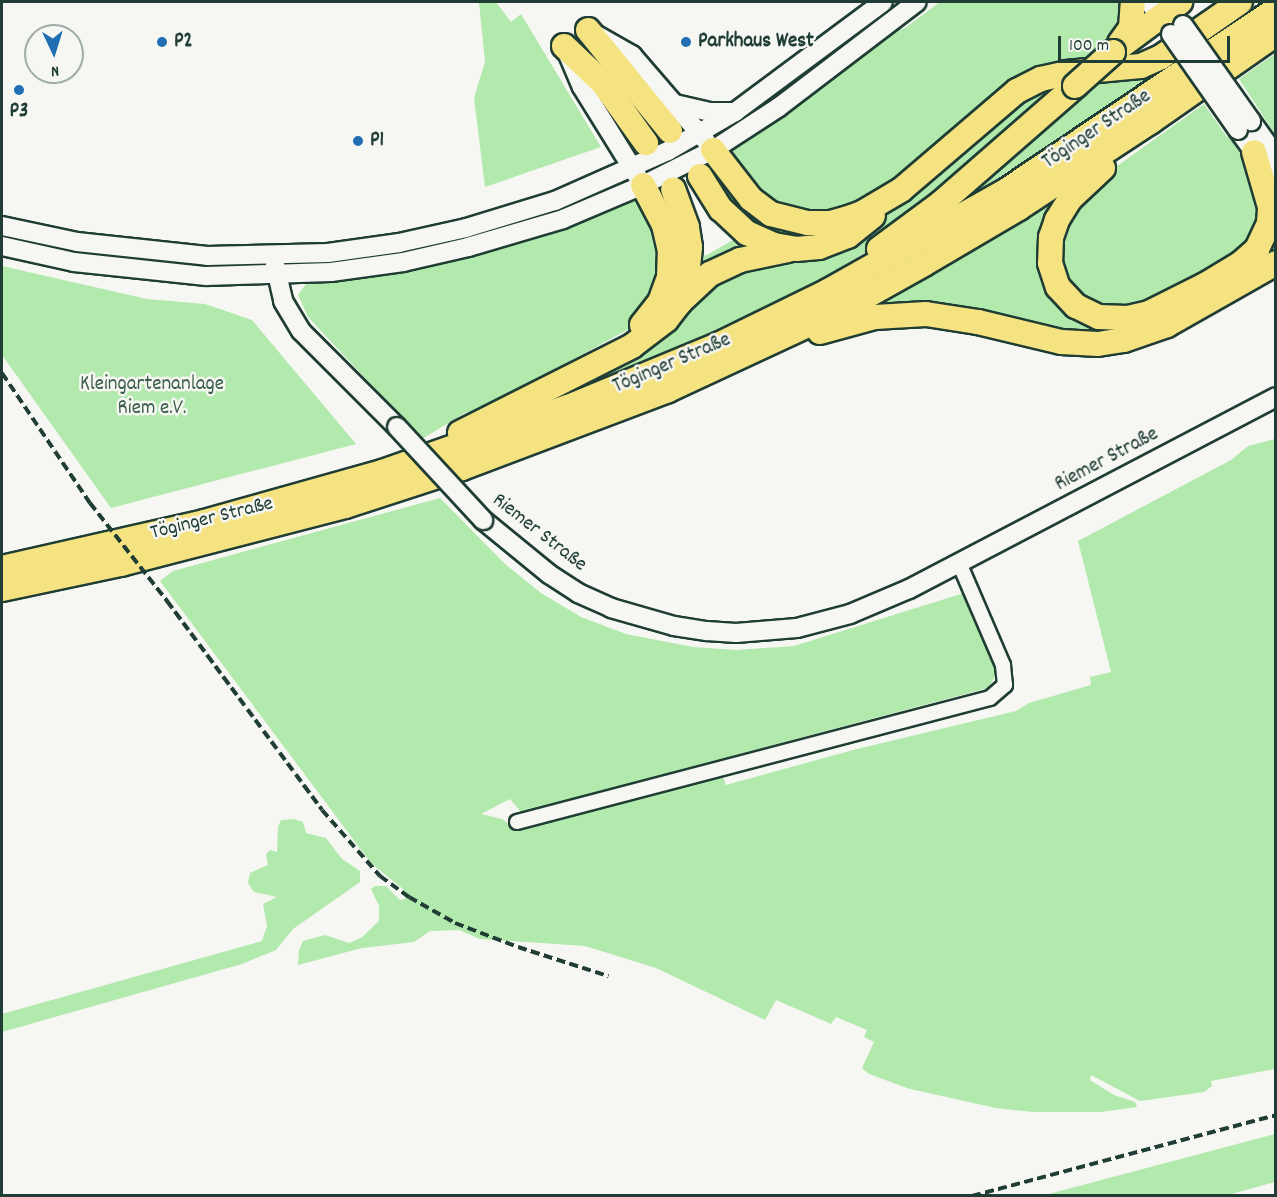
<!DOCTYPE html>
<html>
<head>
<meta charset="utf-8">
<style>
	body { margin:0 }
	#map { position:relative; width:1277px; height:1197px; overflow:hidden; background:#f6f6f2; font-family:Dekko,sans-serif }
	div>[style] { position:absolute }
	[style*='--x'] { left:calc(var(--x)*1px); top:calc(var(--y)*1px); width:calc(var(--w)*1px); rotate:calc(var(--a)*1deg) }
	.green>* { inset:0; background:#b2e9ac }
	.roads { filter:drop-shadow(2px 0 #1f3d34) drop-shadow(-2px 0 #1f3d34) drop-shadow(0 2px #1f3d34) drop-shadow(0 -2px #1f3d34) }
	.street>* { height:14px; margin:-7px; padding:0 7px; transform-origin:7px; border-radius:7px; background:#f6f6f2 }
	.secondary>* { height:18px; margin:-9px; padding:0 9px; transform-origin:9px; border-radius:9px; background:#f6f6f2 }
	.highway>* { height:24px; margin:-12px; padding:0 12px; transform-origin:12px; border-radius:12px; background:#f5e382 }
	.rail>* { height:4px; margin-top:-2px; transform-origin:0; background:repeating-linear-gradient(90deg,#1f3d34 0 9px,transparent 0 13.5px) }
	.bridges { filter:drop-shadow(2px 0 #1f3d34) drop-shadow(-2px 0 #1f3d34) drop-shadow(0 2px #1f3d34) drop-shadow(0 -2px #1f3d34) }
	.secondary-bridge>* { height:18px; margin:-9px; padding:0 9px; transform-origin:9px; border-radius:9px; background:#f6f6f2 }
	.highway-bridge>* { height:24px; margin:-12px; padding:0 12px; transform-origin:12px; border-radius:12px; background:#f5e382 }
	.dots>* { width:16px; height:16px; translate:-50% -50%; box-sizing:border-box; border:3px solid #f6f6f2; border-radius:50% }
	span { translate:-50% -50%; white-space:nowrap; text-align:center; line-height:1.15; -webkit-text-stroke:5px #f6f6f2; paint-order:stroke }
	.poi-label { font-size:21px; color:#1f3d34; font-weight:700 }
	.left { translate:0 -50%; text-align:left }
	.street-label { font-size:21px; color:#1f3d34 }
	.park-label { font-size:21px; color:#3c5f4c }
	.frame { position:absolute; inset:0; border:3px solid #1f3d34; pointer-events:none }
	.north { position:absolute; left:24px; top:24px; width:60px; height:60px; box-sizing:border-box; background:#f6f6f2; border:2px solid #a0aca6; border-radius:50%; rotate:176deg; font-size:16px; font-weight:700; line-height:24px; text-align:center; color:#1f3d34 }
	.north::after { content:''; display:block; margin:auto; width:21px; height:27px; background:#1f6fb2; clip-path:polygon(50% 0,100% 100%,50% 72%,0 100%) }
	.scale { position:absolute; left:1058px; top:36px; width:172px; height:27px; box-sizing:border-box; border:3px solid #1f3d34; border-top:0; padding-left:8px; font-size:18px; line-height:21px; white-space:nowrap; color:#1f3d34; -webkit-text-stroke:4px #f6f6f2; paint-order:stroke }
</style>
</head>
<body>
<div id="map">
	<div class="green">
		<i style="clip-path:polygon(479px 2px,496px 2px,511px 22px,521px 14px,601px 147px,485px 187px,474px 98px,485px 62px)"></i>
		<i style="clip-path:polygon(940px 2px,1125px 2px,1124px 28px,1089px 59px,1058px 65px,1024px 76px,991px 97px,885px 188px,849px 212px,813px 218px,773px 206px,730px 161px,732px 145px,890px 33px,905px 28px)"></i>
		<i style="clip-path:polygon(1275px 54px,1275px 134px,1239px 79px)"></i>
		<i style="clip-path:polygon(1172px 58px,1176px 63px,928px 223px,1103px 77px)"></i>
		<i style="clip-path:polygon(1066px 83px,871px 249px,827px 276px,730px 324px,652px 358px,526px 407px,720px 277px,870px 228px,1016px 99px)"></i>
		<i style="clip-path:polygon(1204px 104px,1227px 137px,1230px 135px,1246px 160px,1261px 195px,1262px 229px,1244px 253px,1139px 309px,1084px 304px,1058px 270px,1064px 221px,1103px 176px)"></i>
		<i style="clip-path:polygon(715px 168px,724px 184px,831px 231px,795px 242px,741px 219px,709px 171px)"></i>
		<i style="clip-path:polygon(1275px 191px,1275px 255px,1164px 317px,1088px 337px,861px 314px,979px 248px,1064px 193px,1039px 250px,1088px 324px,1242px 270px)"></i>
		<i style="clip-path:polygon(633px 198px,644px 205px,654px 221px,663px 269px,640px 319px,627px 330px,488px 406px,465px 413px,422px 439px,308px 317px,298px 295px,306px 284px,322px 278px)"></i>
		<i style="clip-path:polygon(732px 234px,762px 249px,692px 284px,697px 243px,705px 256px,733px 240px)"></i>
		<i style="clip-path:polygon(2px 266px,147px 299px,205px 304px,252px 320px,356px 444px,111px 508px,2px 355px)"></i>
		<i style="clip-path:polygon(1275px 439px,1275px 1069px,1211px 1081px,1212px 1086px,1204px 1092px,1140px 1101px,1091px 1075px,1090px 1080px,1114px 1095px,1135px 1102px,1137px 1107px,1101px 1112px,1033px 1112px,996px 1108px,910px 1089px,869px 1074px,862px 1068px,874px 1042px,864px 1037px,867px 1030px,836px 1017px,831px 1024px,776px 1000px,765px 1020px,656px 968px,585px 946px,480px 939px,459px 930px,430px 931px,414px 942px,362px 948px,298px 965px,299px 950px,303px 941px,325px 935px,349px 943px,361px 938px,379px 921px,379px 906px,371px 889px,375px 886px,386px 886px,400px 900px,405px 899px,403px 889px,371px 863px,160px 581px,173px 571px,440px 498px,505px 564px,541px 593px,581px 617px,626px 634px,693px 647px,737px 650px,794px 646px,964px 593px,997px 673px,988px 688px,521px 812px,510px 799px,481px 814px,502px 819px,517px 830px,529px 822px,650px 797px,714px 777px,723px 777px,726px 785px,853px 750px,1016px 711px,1029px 703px,1091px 685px,1090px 677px,1111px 672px,1078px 541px,1231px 460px,1248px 446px)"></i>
		<i style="clip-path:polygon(294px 819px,303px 822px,306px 833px,326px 838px,342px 859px,360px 871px,360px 882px,293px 929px,276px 950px,242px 964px,2px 1032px,2px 1014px,262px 941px,267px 926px,263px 904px,277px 897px,254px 892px,248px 883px,250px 873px,268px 865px,266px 854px,270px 850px,277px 852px,278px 827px,281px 820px)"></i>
		<i style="clip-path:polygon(1275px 1134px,1275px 1182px,1228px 1195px,1045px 1195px)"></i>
	</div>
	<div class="roads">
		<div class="street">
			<i style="--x:517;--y:822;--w:489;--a:-14.7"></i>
			<i style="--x:990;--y:698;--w:20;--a:-41"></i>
			<i style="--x:1005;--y:685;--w:20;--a:-96"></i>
			<i style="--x:1003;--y:665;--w:111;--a:-113.3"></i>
		</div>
		<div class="secondary">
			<i style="--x:1149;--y:2;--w:31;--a:54"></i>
			<i style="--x:595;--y:34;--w:43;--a:29.6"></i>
			<i style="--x:632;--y:55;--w:113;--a:49.3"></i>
			<i style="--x:567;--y:52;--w:38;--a:67"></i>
			<i style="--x:582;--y:87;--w:108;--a:58.2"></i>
			<i style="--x:675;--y:104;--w:37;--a:13"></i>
			<i style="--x:711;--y:112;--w:24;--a:0"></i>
			<i style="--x:1251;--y:121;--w:43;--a:54.5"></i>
			<i style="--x:1238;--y:130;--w:64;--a:53.8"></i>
			<i style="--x:2;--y:226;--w:77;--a:12"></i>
			<i style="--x:77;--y:242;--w:131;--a:6.1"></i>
			<i style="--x:207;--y:256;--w:121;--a:-1.4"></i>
			<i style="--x:328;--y:253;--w:72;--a:-8"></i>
			<i style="--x:399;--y:243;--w:69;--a:-12.6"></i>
			<i style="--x:466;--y:228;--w:93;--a:-16.9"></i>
			<i style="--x:555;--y:201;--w:124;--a:-23.9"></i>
			<i style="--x:668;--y:151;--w:78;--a:-30.2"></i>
			<i style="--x:735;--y:112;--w:184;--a:-36.6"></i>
			<i style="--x:2;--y:246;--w:74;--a:12.5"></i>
			<i style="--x:74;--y:262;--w:133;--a:6.1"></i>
			<i style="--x:206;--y:276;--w:125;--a:-1.8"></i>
			<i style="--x:331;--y:272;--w:73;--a:-7.9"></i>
			<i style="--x:403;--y:262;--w:67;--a:-13"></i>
			<i style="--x:468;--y:247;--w:99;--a:-16.4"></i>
			<i style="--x:563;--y:219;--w:87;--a:-23"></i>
			<i style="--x:643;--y:185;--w:78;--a:-26.6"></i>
			<i style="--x:713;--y:150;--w:79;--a:-33.1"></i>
			<i style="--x:779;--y:107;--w:173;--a:-37.3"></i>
			<i style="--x:275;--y:265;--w:37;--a:77"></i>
			<i style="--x:283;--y:301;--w:35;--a:59"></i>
			<i style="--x:301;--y:331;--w:136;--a:45"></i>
			<i style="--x:483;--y:520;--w:85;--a:39.3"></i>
			<i style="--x:549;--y:574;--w:35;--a:33"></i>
			<i style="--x:578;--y:593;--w:36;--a:24"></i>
			<i style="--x:611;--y:608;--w:66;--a:15.9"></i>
			<i style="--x:674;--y:626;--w:33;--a:9"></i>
			<i style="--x:707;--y:631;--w:29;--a:4"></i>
			<i style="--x:736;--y:633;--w:61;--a:-4.7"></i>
			<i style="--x:797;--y:628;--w:55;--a:-14.8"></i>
			<i style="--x:850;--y:614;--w:64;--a:-23"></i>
			<i style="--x:909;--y:589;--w:414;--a:-27.6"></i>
		</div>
		<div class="highway">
			<i style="--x:588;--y:30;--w:130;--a:50.9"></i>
			<i style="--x:1120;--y:43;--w:19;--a:-54"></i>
			<i style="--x:1131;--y:28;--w:26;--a:-86"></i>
			<i style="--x:564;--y:46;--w:54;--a:43.5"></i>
			<i style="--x:603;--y:83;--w:74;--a:54.4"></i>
			<i style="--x:1113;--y:52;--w:84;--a:-36.7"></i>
			<i style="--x:713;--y:150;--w:62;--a:52.2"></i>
			<i style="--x:751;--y:199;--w:25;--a:37"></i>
			<i style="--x:771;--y:214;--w:38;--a:14"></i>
			<i style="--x:808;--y:223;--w:22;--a:0"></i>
			<i style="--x:830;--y:223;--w:16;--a:-15"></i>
			<i style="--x:845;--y:219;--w:18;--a:-19"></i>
			<i style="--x:862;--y:213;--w:45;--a:-30.5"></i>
			<i style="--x:901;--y:190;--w:153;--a:-40.5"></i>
			<i style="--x:1017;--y:91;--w:27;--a:-27"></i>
			<i style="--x:1041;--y:79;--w:26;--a:-13"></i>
			<i style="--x:1066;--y:73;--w:75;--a:-5.3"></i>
			<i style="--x:1141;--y:66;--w:22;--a:-24"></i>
			<i style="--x:1161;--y:57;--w:96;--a:-34.8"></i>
			<i style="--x:1103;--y:168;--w:45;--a:136.8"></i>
			<i style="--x:1070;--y:199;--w:25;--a:122"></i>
			<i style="--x:1057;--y:220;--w:18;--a:109"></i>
			<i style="--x:1051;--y:237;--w:26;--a:92"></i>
			<i style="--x:1050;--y:263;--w:25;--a:72"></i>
			<i style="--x:1058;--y:287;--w:26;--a:47"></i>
			<i style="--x:1076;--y:306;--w:25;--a:26"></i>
			<i style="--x:1099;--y:317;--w:29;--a:2"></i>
			<i style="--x:1128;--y:318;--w:22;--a:-13"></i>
			<i style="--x:1149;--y:313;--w:63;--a:-26.6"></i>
			<i style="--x:1205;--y:285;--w:41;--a:-31"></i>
			<i style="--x:1240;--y:264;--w:23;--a:-41"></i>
			<i style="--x:1257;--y:249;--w:29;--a:-65"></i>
			<i style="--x:1269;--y:223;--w:16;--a:-86"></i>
			<i style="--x:1270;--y:207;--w:57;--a:-106.2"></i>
			<i style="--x:700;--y:176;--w:39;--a:58"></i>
			<i style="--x:721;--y:209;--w:35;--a:43"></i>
			<i style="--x:747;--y:233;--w:30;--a:24"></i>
			<i style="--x:774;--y:245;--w:22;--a:10"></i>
			<i style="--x:796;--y:249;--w:23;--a:-5"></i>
			<i style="--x:819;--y:247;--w:31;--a:-21"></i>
			<i style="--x:848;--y:236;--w:32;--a:-39"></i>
			<i style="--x:879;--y:249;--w:77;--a:-36.6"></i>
			<i style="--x:941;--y:203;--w:178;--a:-41.1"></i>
			<i style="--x:680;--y:302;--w:41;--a:-43"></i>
			<i style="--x:710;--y:274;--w:33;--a:-25"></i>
			<i style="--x:740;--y:260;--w:49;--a:-11.8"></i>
			<i style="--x:642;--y:325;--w:29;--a:-52"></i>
			<i style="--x:660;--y:302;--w:27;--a:-70"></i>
			<i style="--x:669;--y:277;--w:26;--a:-88"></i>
			<i style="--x:670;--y:251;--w:27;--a:-103"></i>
			<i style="--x:664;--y:225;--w:45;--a:-117.7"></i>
			<i style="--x:820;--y:332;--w:57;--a:-15.3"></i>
			<i style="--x:875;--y:317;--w:51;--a:-3.4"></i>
			<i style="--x:926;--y:314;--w:53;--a:8.7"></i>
			<i style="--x:978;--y:322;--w:85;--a:13.5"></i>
			<i style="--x:1061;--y:342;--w:37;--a:3"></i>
			<i style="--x:1098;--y:344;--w:26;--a:-9"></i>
			<i style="--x:1124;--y:340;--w:46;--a:-19.2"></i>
			<i style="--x:1167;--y:325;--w:125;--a:-29.6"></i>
			<i style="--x:460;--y:433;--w:193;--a:-26.8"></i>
			<i style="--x:632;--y:346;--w:43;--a:-37.4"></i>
			<i style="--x:666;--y:320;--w:23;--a:-52"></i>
			<i style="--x:680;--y:302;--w:15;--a:-67"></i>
			<i style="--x:686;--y:288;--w:41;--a:-84.4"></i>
			<i style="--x:690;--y:247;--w:20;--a:-99"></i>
			<i style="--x:687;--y:227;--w:40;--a:-110.2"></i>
			<i style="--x:2;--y:568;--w:207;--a:-12.8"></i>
			<i style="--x:204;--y:522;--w:185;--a:-15.7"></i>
			<i style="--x:382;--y:472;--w:197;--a:-19.3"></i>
			<i style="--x:568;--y:407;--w:165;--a:-22.5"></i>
			<i style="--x:720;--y:344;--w:120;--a:-26.1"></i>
			<i style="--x:828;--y:291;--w:206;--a:-29.4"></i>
			<i style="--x:1007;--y:190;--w:324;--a:-33.9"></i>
			<i style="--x:2;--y:589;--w:122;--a:-11.9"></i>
			<i style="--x:121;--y:564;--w:231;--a:-14.5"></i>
			<i style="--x:345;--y:506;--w:123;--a:-18"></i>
			<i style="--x:462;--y:468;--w:220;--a:-20.7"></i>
			<i style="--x:668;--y:390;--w:200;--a:-24.9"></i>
			<i style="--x:849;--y:306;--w:86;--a:-29.2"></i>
			<i style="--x:924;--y:264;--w:110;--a:-30.5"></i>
			<i style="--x:1019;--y:208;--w:157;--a:-33.3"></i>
			<i style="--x:1150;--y:122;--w:154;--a:-34.9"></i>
		</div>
	</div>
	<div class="rail">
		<i style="--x:2;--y:373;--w:157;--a:55.9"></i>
		<i style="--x:90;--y:503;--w:125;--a:51.8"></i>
		<i style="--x:167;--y:601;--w:260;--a:53.4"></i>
		<i style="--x:322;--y:810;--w:88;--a:48.7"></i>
		<i style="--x:380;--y:876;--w:36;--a:36"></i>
		<i style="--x:409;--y:897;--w:53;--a:29.5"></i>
		<i style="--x:455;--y:923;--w:67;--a:20.9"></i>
		<i style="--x:518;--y:947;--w:95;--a:17.9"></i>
		<i style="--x:972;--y:1196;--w:315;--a:-14.9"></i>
	</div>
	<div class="bridges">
		<div class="secondary-bridge">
			<i style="--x:1183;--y:25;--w:118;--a:54.7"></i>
			<i style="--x:1171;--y:34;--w:117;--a:55.1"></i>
			<i style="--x:397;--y:427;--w:127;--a:47.2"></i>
		</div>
		<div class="highway-bridge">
			<i style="--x:1075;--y:86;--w:51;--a:-41.8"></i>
		</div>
	</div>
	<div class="dots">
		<i style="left:162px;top:42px;background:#1f6fb2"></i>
		<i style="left:686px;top:42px;background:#1f6fb2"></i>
		<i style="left:19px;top:90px;background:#1f6fb2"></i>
		<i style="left:358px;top:141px;background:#1f6fb2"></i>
	</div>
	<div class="poi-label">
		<span class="left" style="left:174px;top:42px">P2</span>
		<span class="left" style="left:698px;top:42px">Parkhaus West</span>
		<span style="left:19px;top:112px">P3</span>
		<span class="left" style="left:370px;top:141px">P1</span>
	</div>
	<div class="street-label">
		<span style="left:1097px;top:130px;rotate:-34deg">Töginger Straße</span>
		<span style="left:672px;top:364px;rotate:-23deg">Töginger Straße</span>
		<span style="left:1107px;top:460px;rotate:-28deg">Riemer Straße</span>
		<span style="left:212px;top:519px;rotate:-14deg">Töginger Straße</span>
		<span style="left:539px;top:533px;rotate:38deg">Riemer Straße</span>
	</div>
	<div class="park-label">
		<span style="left:152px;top:397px">Kleingartenanlage<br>Riem e.V.</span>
	</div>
	<div class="frame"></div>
	<div class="north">N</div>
	<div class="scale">100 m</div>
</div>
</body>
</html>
